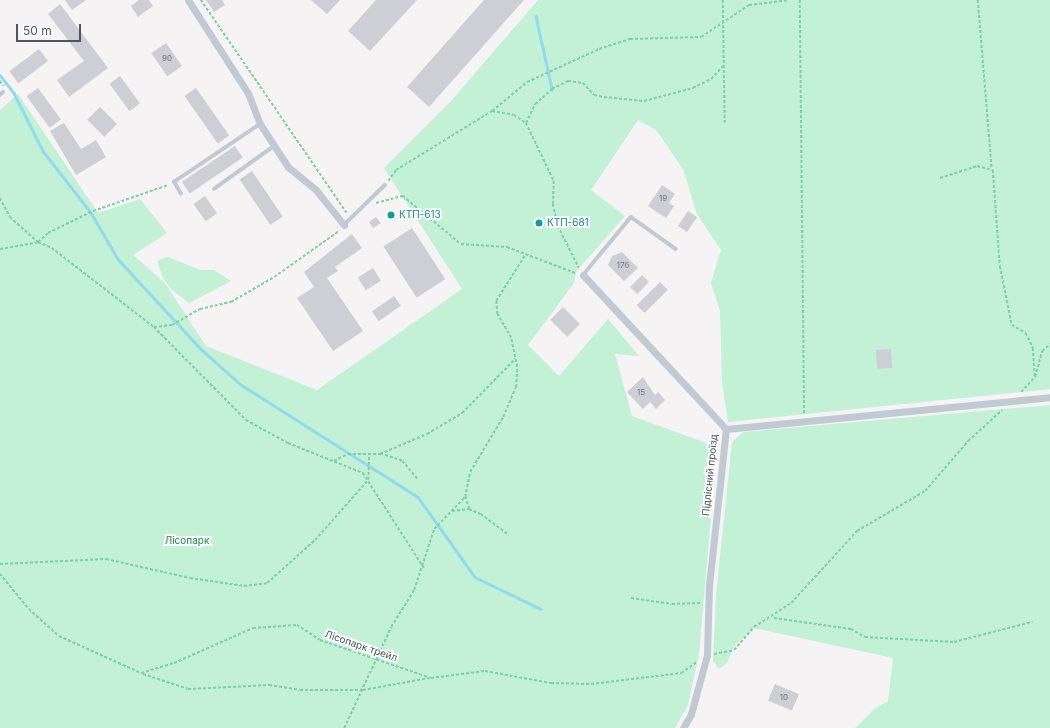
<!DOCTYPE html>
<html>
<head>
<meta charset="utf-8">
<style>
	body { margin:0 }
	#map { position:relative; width:1050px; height:728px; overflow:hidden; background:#f5f3f3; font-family:Inter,sans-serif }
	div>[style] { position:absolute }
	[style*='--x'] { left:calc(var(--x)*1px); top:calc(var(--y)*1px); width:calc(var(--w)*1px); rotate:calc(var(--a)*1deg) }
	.green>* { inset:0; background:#c3f1d5 }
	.stream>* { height:2.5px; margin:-1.25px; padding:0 1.25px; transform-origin:1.25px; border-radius:1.25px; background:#90daee }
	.building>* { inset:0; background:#cdcfd5; transform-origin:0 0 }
	.path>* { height:1.5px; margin-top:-0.75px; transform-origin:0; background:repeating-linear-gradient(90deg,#7ad0a6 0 3px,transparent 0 5px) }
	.service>* { height:3.5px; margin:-1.75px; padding:0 1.75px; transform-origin:1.75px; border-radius:1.75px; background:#c1cad2 }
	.minor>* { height:7px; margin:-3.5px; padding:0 3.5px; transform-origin:3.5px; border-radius:3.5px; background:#c1cad2 }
	.dots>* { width:11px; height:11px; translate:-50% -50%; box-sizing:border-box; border:2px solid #fff; border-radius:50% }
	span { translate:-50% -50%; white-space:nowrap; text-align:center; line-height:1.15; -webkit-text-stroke:4px #fff; paint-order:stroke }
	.number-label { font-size:8px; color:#6b747e }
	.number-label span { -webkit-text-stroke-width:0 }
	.culture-label { font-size:10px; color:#0d838f }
	.left { translate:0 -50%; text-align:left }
	.street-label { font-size:10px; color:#4a5661 }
	.park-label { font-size:10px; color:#17864f }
	.scale { position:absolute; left:16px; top:24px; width:65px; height:18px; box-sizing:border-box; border:2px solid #4a5661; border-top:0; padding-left:5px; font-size:12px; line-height:14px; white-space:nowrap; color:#4a5661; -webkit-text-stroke:3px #fff; paint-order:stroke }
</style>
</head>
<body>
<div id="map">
	<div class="green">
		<i style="clip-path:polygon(538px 0,1050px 0,1050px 389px,728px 422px,722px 382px,720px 311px,711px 283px,721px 250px,697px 214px,683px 169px,656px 130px,638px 120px,591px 190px,625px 216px,576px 272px,574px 283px,528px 345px,559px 376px,608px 319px,639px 356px,615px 354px,632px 416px,717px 447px,699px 654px,688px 705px,675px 728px,0 728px,0 110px,18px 94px,98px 213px,140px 199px,167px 233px,133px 255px,165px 283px,206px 346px,317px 390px,462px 289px,384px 168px,451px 101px)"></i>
		<i style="clip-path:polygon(168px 257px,200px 270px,214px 270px,231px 281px,189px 303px,172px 290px,163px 278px,157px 261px)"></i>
		<i style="clip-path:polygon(1050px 405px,1050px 728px,855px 728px,874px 709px,888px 701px,893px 658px,754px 628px,735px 645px,727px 663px,719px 669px,713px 661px,716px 595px,732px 442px,743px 432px)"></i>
	</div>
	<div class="stream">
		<i style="--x:536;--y:16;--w:75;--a:77.6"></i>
		<i style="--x:0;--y:75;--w:23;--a:52"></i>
		<i style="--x:14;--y:93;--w:65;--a:63.4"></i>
		<i style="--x:43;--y:151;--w:80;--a:52.1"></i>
		<i style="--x:92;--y:214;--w:52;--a:60"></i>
		<i style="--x:118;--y:259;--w:122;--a:47.3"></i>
		<i style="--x:201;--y:349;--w:52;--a:41.9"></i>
		<i style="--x:240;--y:384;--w:211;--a:32.4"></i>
		<i style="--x:418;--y:497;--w:98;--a:54.5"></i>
		<i style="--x:475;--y:577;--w:73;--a:25.9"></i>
	</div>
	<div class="building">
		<i style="clip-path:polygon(65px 0,86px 0,72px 10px)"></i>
		<i style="clip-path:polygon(139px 0,149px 0,153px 6px,138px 17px,131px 6px)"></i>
		<i style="clip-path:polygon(206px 0,222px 0,225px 5px,214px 12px)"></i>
		<i style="clip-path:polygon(311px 0,340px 0,327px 14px)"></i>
		<i style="clip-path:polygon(376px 0,417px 0,370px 51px,348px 31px)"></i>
		<i style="clip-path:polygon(484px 0,524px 0,429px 107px,407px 87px)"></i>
		<i style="clip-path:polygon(60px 4px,108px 68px,69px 97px,57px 80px,84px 61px,48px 14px)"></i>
		<i style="left:166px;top:43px;width:28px;height:18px;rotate:55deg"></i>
		<i style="left:39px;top:49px;width:15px;height:37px;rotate:53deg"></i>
		<i style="left:120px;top:76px;width:34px;height:13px;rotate:54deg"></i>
		<i style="left:38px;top:88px;width:39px;height:14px;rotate:54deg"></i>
		<i style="left:196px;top:88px;width:58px;height:14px;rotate:55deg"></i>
		<i style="left:100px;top:107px;width:24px;height:18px;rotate:45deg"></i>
		<i style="clip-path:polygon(64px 123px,81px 149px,96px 140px,106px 157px,76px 175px,50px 131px)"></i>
		<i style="left:235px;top:146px;width:14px;height:64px;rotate:56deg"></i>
		<i style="left:252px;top:171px;width:55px;height:15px;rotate:56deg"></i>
		<i style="clip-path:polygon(662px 185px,675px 194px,669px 203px,674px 206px,666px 218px,648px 206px)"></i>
		<i style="left:205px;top:196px;width:21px;height:14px;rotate:55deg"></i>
		<i style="left:688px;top:211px;width:11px;height:18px;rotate:34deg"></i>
		<i style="clip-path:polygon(376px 217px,381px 223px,373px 228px,369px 222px)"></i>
		<i style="left:412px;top:228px;width:61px;height:34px;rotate:57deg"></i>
		<i style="clip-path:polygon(352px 234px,362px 248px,335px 267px,338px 271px,327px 278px,363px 331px,333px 351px,297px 298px,314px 287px,304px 272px)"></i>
		<i style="clip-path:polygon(622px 252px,638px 268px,624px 281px,608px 265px,612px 256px)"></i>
		<i style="left:373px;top:268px;width:15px;height:18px;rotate:58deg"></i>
		<i style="left:642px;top:275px;width:10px;height:17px;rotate:45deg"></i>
		<i style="left:660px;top:282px;width:11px;height:33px;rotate:45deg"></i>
		<i style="left:394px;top:296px;width:12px;height:27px;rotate:55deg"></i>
		<i style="left:563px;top:307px;width:24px;height:18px;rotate:45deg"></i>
		<i style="left:891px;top:349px;width:19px;height:15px;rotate:87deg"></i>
		<i style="clip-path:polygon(643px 377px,655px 395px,658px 392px,665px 400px,656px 409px,650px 402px,643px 409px,627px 392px)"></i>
		<i style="left:775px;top:684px;width:26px;height:18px;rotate:23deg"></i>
	</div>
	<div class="path">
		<i style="--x:201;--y:0;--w:258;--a:55.6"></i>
		<i style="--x:723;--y:0;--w:123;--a:89.1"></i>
		<i style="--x:800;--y:0;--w:414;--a:89.4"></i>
		<i style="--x:978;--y:0;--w:170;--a:85.3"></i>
		<i style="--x:0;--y:81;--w:6;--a:59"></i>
		<i style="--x:492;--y:111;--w:45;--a:-39.6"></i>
		<i style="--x:527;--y:82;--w:79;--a:-24.6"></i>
		<i style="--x:599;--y:49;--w:33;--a:-18"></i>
		<i style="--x:630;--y:39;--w:71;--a:-1.6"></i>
		<i style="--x:701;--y:37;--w:58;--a:-33.7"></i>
		<i style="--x:749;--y:5;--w:38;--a:-7"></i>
		<i style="--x:526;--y:123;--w:21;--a:-65"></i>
		<i style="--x:535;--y:104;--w:23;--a:-41"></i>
		<i style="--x:552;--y:89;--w:18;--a:-27"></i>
		<i style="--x:568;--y:81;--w:15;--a:8"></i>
		<i style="--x:583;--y:83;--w:16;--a:47"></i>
		<i style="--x:594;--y:95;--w:10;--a:11"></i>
		<i style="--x:604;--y:97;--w:40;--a:5.7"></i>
		<i style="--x:644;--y:101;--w:51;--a:-14.9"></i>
		<i style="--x:693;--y:88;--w:20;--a:-27"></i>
		<i style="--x:711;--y:79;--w:18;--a:-47"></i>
		<i style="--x:940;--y:178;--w:39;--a:-18"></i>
		<i style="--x:977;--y:166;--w:16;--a:14"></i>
		<i style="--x:993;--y:170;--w:96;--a:85.8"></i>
		<i style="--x:1000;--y:266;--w:60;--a:78.5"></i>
		<i style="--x:1012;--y:325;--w:16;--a:30"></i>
		<i style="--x:1026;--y:333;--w:17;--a:65"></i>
		<i style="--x:1033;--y:348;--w:28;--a:86"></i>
		<i style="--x:388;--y:181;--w:14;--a:-54"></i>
		<i style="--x:396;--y:170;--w:113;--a:-31.6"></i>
		<i style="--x:492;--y:111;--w:22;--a:10"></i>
		<i style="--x:514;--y:115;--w:14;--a:34"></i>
		<i style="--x:526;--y:123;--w:64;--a:64.2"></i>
		<i style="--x:554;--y:181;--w:23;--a:92"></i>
		<i style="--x:553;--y:204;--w:23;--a:77"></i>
		<i style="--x:558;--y:226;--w:47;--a:63.4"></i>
		<i style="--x:0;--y:198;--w:21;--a:62"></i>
		<i style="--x:10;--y:217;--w:38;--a:42"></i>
		<i style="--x:38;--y:242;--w:13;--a:-42"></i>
		<i style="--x:48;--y:233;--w:50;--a:-26.1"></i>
		<i style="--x:93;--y:211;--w:79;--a:-19.1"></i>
		<i style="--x:376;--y:203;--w:28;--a:-15"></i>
		<i style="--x:403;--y:196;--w:75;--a:39.6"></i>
		<i style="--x:461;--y:244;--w:46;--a:3.7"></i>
		<i style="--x:507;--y:247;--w:73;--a:20.9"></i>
		<i style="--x:0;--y:249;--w:39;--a:-10"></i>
		<i style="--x:38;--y:242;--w:15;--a:23"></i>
		<i style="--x:52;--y:248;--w:129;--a:37.8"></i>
		<i style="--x:154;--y:327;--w:131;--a:45.3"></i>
		<i style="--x:246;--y:420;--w:48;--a:28.7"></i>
		<i style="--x:288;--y:443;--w:81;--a:21.8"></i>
		<i style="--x:363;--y:473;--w:113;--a:57.3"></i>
		<i style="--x:154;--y:327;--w:18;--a:-6"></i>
		<i style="--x:172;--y:325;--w:32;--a:-30"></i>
		<i style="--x:200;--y:309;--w:32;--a:-13"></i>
		<i style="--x:231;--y:302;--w:50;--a:-30.2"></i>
		<i style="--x:274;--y:277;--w:80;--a:-35.3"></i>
		<i style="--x:1021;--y:392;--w:21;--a:-47"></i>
		<i style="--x:1035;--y:377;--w:27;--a:-75"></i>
		<i style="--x:1042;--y:351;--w:11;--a:-41"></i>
		<i style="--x:334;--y:461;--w:16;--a:-27"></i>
		<i style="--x:348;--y:454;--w:32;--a:0"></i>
		<i style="--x:417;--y:479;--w:23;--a:-130"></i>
		<i style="--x:402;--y:461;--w:23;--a:-162"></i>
		<i style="--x:380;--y:454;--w:51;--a:-23.1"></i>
		<i style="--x:427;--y:434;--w:41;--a:-31"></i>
		<i style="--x:462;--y:413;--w:76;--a:-45.5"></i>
		<i style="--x:469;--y:509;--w:13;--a:23"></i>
		<i style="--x:481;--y:514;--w:35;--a:37"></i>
		<i style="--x:452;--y:511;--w:17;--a:-7"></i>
		<i style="--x:469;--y:509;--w:13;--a:-108"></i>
		<i style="--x:0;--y:564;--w:106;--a:-2.7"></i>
		<i style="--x:106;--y:559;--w:86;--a:12.7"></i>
		<i style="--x:190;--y:578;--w:55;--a:8.4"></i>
		<i style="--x:244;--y:586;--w:23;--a:-7"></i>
		<i style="--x:267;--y:583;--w:64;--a:-41.9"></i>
		<i style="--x:315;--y:540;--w:80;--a:-48.5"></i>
		<i style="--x:368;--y:480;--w:25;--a:-88"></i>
		<i style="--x:0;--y:574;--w:45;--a:50.4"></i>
		<i style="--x:29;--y:609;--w:40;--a:42"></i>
		<i style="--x:59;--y:636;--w:90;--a:24.3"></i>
		<i style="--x:141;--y:673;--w:34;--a:-17"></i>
		<i style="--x:174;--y:663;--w:86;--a:-23.9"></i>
		<i style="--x:253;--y:628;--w:44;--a:-3.9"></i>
		<i style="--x:297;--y:625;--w:27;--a:33"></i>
		<i style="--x:320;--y:640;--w:117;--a:18.9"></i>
		<i style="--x:431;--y:678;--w:54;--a:-7.4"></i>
		<i style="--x:485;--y:671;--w:67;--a:10.3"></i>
		<i style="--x:551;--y:683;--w:40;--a:1.4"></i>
		<i style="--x:591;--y:684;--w:91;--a:-7"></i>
		<i style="--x:681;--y:673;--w:19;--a:-35"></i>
		<i style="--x:631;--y:598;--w:41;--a:8.3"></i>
		<i style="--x:672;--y:604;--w:29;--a:-2"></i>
		<i style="--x:774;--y:618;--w:78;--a:8.1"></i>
		<i style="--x:851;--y:629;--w:16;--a:30"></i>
		<i style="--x:865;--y:637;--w:89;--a:3.2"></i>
		<i style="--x:954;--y:642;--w:81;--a:-14.4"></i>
		<i style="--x:714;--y:654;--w:20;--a:-11"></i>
		<i style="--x:734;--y:650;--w:30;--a:-49"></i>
		<i style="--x:754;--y:627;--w:44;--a:-33"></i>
		<i style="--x:791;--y:603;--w:98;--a:-47.5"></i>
		<i style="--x:857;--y:531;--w:79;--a:-30.5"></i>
		<i style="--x:925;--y:491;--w:66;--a:-49.3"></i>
		<i style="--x:968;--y:441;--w:46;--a:-42.4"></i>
		<i style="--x:143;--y:674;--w:47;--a:18.4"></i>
		<i style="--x:188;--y:689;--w:81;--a:-2.8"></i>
		<i style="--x:269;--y:685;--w:31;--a:9"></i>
		<i style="--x:300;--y:690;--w:63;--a:0"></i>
		<i style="--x:363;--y:690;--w:67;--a:-10.3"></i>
		<i style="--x:344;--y:728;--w:111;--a:-65"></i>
		<i style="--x:391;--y:627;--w:44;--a:-58.1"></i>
		<i style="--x:414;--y:590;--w:64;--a:-71.8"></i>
		<i style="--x:434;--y:529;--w:45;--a:-45.9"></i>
		<i style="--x:465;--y:497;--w:25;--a:-79"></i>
		<i style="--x:470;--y:472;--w:64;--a:-59"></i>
		<i style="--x:503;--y:417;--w:33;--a:-67"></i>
		<i style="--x:516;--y:387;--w:20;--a:-87"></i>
		<i style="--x:517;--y:367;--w:30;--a:-102"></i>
		<i style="--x:511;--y:338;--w:28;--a:-120"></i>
		<i style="--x:497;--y:314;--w:13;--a:-94"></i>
		<i style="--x:496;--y:301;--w:54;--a:-57.8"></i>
	</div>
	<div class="service">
		<i style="--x:0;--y:95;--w:4;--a:-45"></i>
		<i style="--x:214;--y:189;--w:74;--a:-35.6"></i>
		<i style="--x:181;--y:194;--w:14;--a:-120"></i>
		<i style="--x:174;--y:182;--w:104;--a:-34"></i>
		<i style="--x:344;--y:225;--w:57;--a:-44.3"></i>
		<i style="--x:583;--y:275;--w:75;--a:-50.4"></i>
		<i style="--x:631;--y:217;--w:55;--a:35.4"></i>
	</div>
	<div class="minor">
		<i style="--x:188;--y:0;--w:111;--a:57.2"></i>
		<i style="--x:248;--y:93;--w:33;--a:69"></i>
		<i style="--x:260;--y:124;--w:51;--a:56.9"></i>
		<i style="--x:288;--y:167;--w:36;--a:39"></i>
		<i style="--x:316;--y:190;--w:45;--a:51.3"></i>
		<i style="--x:583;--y:275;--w:210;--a:47.1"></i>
		<i style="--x:726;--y:429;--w:326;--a:-5.6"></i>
		<i style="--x:683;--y:728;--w:16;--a:-60"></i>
		<i style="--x:691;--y:714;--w:61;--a:-74.8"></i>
		<i style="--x:707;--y:655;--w:70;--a:-88.4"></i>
		<i style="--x:709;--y:585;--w:157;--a:-83.8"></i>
	</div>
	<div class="dots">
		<i style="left:391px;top:215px;background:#0f9aa8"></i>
		<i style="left:539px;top:223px;background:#0f9aa8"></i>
	</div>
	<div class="number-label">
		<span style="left:167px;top:59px">90</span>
		<span style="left:663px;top:199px">19</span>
		<span style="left:623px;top:266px">17б</span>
		<span style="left:641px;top:393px">15</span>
		<span style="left:784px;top:698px">10</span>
	</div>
	<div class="culture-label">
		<span class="left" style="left:399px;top:215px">КТП-613</span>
		<span class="left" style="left:547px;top:223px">КТП-681</span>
	</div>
	<div class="street-label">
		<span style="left:710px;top:475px;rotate:-84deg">Підлісний проїзд</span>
		<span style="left:361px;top:646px;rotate:19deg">Лісопарк трейл</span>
	</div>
	<div class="park-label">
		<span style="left:187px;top:541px">Лісопарк</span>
	</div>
	<div class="scale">50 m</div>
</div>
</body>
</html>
